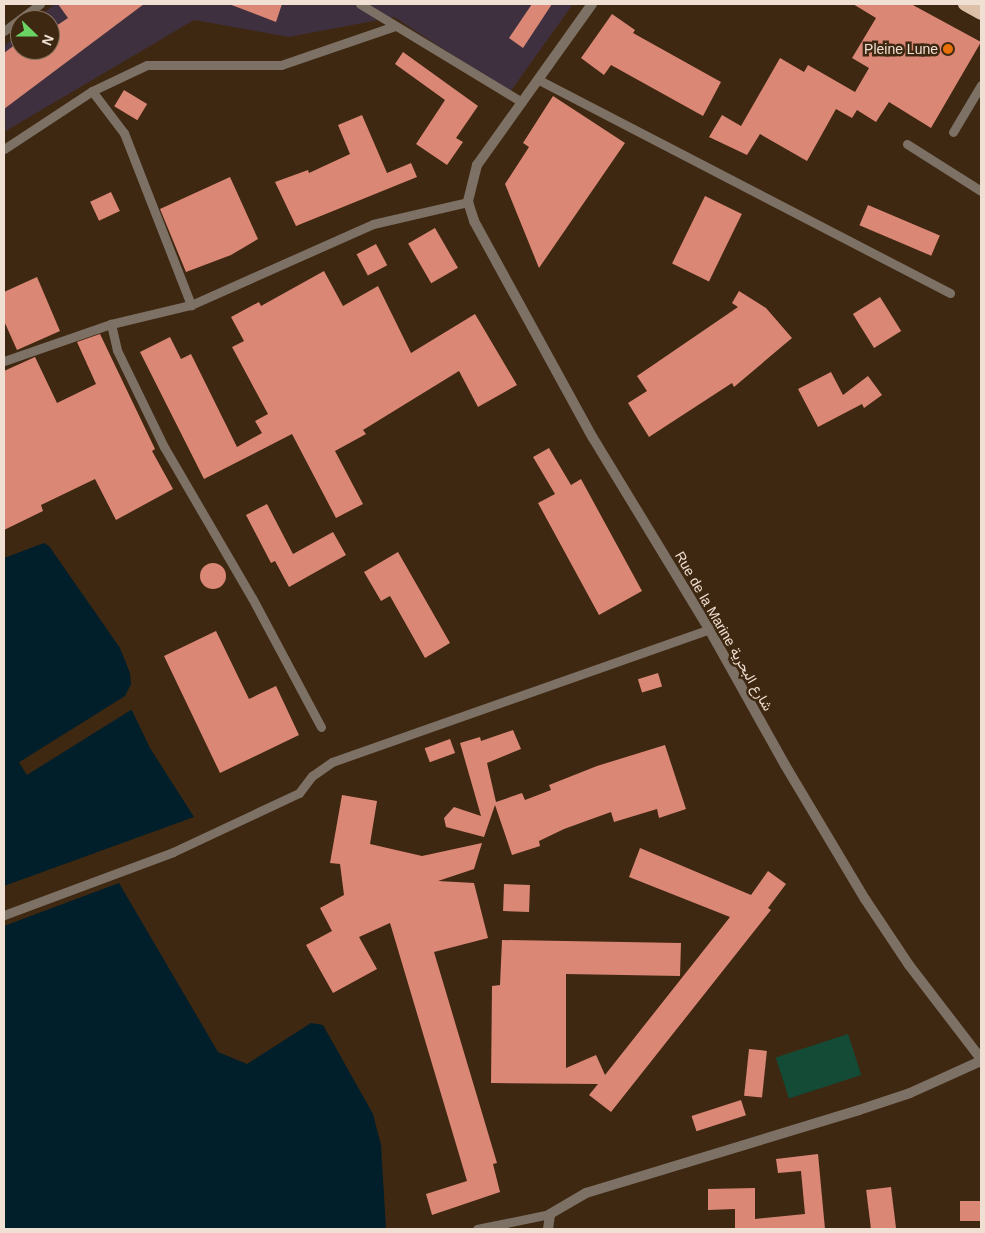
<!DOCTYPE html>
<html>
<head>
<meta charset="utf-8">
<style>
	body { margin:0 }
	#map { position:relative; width:985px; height:1233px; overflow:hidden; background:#3f2811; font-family:Arial,Vazirmatn,sans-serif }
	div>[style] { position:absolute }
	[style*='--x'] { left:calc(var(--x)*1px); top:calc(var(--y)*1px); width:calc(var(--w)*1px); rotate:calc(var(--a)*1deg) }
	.industrial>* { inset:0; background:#3e303e }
	.green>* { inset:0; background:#134b37; transform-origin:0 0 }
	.water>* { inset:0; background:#011f2b }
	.pier>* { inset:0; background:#3f2811; transform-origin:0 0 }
	.building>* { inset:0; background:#db8776; transform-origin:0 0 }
	.round { border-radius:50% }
	.service>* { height:9px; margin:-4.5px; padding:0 4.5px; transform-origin:4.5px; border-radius:4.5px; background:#7d7166 }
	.minor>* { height:10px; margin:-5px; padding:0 5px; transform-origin:5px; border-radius:5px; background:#7d7166 }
	.tertiary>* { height:10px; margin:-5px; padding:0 5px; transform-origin:5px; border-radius:5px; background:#7d7166 }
	.trunk>* { height:14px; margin:-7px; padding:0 7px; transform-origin:7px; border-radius:7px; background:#dcc1a8 }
	.dots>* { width:14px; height:14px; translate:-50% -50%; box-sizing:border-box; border:2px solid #3f2811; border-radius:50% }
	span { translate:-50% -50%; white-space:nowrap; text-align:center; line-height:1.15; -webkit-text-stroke:5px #3f2811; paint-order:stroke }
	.poi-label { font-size:14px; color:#f0e0d3 }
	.right { translate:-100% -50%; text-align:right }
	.street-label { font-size:14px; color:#f0e0d3 }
	.frame { position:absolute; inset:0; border:5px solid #f0e0d3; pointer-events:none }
	.north { position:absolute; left:10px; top:10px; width:50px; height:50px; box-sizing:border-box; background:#3f2811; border:1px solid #86725f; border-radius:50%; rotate:112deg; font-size:14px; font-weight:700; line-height:20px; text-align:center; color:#f0e0d3 }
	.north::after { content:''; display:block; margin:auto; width:18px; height:22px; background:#6ad364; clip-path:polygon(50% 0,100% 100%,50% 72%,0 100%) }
</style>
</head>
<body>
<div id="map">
	<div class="industrial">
		<i style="clip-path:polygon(55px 4px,573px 4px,510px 92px,394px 17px,289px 37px,194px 20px,4px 132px,4px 46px,20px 33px,20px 50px,50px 50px,50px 20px,35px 20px)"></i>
	</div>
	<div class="green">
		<i style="left:848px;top:1034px;width:43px;height:76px;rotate:72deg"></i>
	</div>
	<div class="water">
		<i style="clip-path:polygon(44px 543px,49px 546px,120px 648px,130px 673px,131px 684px,125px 696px,150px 748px,194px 817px,4px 886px,4px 558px)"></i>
		<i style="clip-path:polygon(119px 883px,218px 1052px,247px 1064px,311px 1023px,323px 1025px,373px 1114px,381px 1145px,386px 1229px,4px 1229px,4px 926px)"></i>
	</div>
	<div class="pier">
		<i style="left:125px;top:696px;width:15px;height:125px;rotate:58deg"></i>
	</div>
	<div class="building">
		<i style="clip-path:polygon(58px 4px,144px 4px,4px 109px,4px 53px,20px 41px,20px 50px,50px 50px,50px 30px,68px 18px)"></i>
		<i style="clip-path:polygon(229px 4px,282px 4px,276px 22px)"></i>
		<i style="clip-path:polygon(532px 4px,552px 4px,523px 48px,509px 38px)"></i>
		<i style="clip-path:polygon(853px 4px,911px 4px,981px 42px,931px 128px,889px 102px,876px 122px,857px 110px,852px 118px,836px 109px,807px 161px,760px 134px,747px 155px,709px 137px,722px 115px,741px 126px,780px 58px,804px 72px,808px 65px,855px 92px,869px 68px,852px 58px,876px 18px)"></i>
		<i style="clip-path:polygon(612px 14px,635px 30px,633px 33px,721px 82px,703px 116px,611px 65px,604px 75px,581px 58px)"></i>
		<i style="clip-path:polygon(403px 52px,478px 106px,456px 138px,463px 142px,447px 165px,416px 144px,445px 100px,395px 64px)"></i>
		<i style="left:124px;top:90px;width:27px;height:19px;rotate:31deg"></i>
		<i style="clip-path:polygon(553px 96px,625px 143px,539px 268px,505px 184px,529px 147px,523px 143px)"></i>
		<i style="clip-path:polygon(362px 115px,387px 173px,411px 163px,417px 177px,296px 226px,275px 182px,308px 170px,309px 173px,350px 154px,338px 125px)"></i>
		<i style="clip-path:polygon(230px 177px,258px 239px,231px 255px,186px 272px,160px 209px)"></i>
		<i style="left:111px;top:192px;width:21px;height:23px;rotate:65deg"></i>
		<i style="left:705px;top:196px;width:41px;height:75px;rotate:26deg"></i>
		<i style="left:868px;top:205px;width:78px;height:22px;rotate:23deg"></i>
		<i style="left:435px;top:228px;width:46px;height:31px;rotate:60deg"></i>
		<i style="left:376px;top:244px;width:24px;height:22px;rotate:62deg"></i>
		<i style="clip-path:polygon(324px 271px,343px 306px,378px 286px,411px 353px,475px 314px,517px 385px,478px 407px,459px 371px,363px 430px,366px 434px,335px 451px,363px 504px,336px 518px,292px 434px,204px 479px,140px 352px,170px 337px,181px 359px,191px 354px,237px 447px,262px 433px,255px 421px,268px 414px,232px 347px,244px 341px,231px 317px,259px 302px,261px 306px)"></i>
		<i style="clip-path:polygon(37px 277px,60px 331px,17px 350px,4px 321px,4px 292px)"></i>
		<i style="clip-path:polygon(739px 291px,766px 308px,792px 338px,734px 387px,732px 383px,649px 437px,628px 403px,647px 391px,637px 376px,738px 307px,732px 303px)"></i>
		<i style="left:880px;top:297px;width:40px;height:32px;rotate:58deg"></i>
		<i style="clip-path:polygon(100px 334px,155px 449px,152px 451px,173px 489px,116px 520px,95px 479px,41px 505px,43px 511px,4px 530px,4px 371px,35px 357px,57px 403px,96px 384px,77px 342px)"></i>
		<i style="clip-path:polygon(831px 372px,843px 395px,868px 376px,882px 395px,864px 408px,862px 404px,818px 427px,798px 389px)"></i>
		<i style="clip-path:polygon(549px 448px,571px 485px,581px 479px,642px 591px,599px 615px,538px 503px,555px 494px,533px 457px)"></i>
		<i style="clip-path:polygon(267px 504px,293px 554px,333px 532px,346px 555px,289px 587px,275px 561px,271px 563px,246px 515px)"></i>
		<i style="clip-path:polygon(398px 552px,450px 643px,425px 658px,390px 596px,381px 601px,364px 572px)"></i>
		<i class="round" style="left:200px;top:563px;width:26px;height:26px"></i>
		<i style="clip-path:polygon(216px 631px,249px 699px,276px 686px,299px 735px,220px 773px,164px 656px)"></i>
		<i style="left:658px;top:673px;width:14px;height:21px;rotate:73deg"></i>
		<i style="clip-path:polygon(513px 730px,521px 749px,487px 763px,496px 802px,522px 793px,525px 800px,551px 790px,549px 785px,597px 766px,665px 745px,686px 809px,659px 818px,657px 809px,614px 822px,611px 812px,564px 829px,539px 841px,540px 846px,512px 855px,495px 805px,484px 837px,446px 827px,444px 818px,454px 807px,481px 816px,460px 743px,480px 737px,481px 741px)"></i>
		<i style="left:450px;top:739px;width:15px;height:27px;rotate:70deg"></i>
		<i style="clip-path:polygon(342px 795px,377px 801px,370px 844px,422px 856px,482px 843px,474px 869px,438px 881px,474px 883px,488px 938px,434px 952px,497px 1163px,493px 1164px,500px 1192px,432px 1215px,426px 1194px,467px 1181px,390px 923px,359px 937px,377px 969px,333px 993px,306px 945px,332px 931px,320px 908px,344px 895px,340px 864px,330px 863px)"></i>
		<i style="clip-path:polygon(640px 848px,751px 895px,768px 871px,786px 884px,768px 908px,771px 910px,611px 1112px,589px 1095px,598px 1084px,491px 1083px,492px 986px,500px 985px,502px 940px,681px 943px,680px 976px,566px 974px,566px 1068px,596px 1055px,605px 1075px,730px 917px,629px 877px)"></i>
		<i style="left:504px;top:884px;width:26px;height:27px;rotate:2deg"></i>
		<i style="left:749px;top:1049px;width:18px;height:47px;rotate:6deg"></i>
		<i style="left:741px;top:1100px;width:16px;height:52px;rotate:72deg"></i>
		<i style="clip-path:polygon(818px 1154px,825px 1229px,756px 1229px,755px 1226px,756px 1229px,735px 1229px,735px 1209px,708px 1210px,708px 1189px,755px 1188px,755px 1219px,805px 1214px,801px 1171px,778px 1173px,776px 1159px)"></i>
		<i style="left:891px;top:1187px;width:42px;height:25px;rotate:83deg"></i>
		<i style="left:981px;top:1201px;width:20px;height:21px;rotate:90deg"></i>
	</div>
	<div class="service">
		<i style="--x:360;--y:4;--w:189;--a:31.2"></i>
		<i style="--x:4;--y:31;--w:45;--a:-36.9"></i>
		<i style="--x:539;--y:80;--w:463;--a:27.4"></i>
		<i style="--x:92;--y:91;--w:53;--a:52.7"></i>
		<i style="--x:124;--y:133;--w:185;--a:68.7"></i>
		<i style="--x:953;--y:132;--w:55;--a:-59.2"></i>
		<i style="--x:907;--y:144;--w:88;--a:32.4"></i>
		<i style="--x:4;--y:149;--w:105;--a:-33.4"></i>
		<i style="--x:92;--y:91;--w:61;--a:-25.3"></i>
		<i style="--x:147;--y:65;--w:134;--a:0"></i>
		<i style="--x:281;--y:65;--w:120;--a:-18.9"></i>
		<i style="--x:4;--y:361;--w:113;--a:-19.1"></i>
		<i style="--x:321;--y:727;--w:146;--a:-118.1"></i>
		<i style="--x:252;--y:598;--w:175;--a:-120.2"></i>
		<i style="--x:164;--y:447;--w:108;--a:-115.9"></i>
		<i style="--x:117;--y:350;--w:27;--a:-103"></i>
		<i style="--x:111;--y:324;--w:82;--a:-13.4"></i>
		<i style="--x:191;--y:305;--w:199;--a:-24"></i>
		<i style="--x:373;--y:224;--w:98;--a:-13"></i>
		<i style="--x:4;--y:915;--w:180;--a:-20.4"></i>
		<i style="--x:173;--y:852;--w:139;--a:-25.1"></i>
		<i style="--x:299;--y:793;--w:21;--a:-53"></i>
		<i style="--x:312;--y:776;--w:24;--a:-35"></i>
		<i style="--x:332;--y:762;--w:400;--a:-19.4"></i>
		<i style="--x:477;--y:1229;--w:75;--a:-11.6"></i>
	</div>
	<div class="minor">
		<i style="--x:548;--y:1229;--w:15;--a:-82"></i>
		<i style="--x:550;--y:1214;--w:42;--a:-30.3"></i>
		<i style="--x:586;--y:1193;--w:285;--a:-16.9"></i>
		<i style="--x:859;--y:1110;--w:54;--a:-18.4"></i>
		<i style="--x:910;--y:1093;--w:78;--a:-24.3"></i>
	</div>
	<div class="tertiary">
		<i style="--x:592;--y:4;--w:198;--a:125.5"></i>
		<i style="--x:477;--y:165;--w:38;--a:104"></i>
		<i style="--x:468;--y:202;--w:20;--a:72"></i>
		<i style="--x:474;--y:221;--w:247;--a:61.3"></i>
		<i style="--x:593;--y:438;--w:223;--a:58.7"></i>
		<i style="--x:709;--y:629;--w:156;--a:60.8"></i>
		<i style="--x:785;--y:765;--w:156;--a:59.2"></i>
		<i style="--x:865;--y:899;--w:79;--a:56.3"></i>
		<i style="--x:909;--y:965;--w:118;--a:52.5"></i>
	</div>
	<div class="trunk">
		<i style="--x:965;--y:4;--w:18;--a:29"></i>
	</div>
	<div class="dots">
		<i style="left:948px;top:49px;background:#e8710a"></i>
	</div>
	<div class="poi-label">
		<span class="right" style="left:938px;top:49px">Pleine Lune</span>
	</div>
	<div class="street-label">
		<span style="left:724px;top:631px;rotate:60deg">Rue de la Marine شارع البحرية</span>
	</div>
	<div class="frame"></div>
	<div class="north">N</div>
</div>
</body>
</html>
